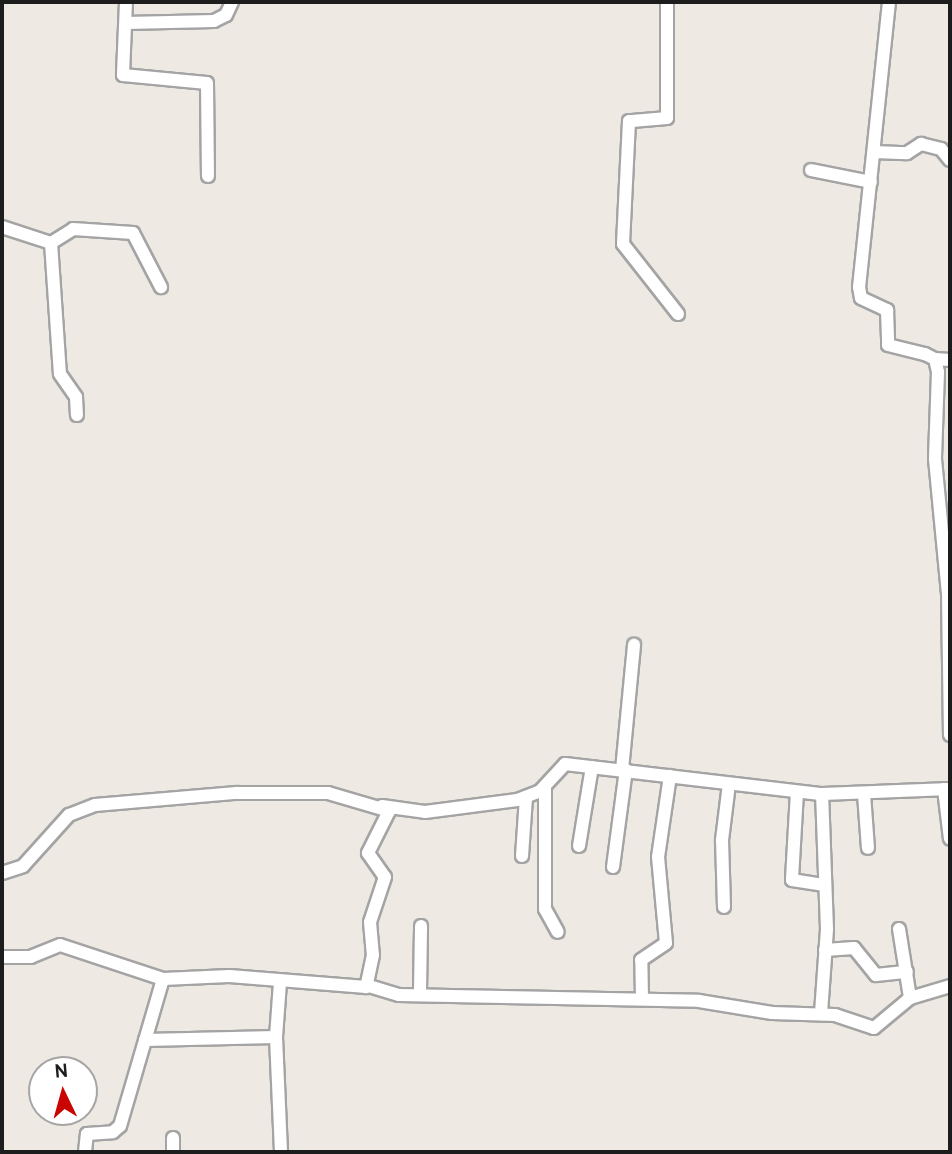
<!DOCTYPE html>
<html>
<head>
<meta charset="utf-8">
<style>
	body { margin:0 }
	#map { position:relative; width:952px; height:1154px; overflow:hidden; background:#eeeae3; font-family:Overpass,sans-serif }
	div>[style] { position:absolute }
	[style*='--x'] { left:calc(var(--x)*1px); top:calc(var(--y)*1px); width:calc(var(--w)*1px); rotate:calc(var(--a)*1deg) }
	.roads { filter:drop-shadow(2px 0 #a4a4a4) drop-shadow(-2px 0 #a4a4a4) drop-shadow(0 2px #a4a4a4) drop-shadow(0 -2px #a4a4a4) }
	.minor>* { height:12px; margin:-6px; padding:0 6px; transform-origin:6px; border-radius:6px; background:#fff }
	span { translate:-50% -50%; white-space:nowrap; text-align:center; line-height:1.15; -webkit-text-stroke:5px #fff; paint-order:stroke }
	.frame { position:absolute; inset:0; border:4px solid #1d1d1d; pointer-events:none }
	.north { position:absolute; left:28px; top:1056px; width:70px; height:70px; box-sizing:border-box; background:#fff; border:2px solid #a5a5a5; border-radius:50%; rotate:355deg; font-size:19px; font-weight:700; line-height:28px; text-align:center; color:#1d1d1d }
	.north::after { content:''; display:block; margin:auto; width:24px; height:32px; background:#c90401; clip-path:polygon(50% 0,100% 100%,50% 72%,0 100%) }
</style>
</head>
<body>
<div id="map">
	<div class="roads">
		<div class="minor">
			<i style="--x:126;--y:2;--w:73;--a:92.4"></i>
			<i style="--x:123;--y:75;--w:84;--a:5.4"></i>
			<i style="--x:207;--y:83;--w:93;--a:89.4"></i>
			<i style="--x:667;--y:2;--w:116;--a:90"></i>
			<i style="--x:667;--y:118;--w:38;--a:175"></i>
			<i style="--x:629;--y:121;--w:123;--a:92.8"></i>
			<i style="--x:623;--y:244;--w:89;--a:51.8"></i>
			<i style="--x:889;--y:2;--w:287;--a:96"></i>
			<i style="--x:859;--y:287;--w:11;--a:80"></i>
			<i style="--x:861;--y:298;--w:29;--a:25"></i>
			<i style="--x:887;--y:310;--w:35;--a:88"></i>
			<i style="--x:888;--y:345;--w:38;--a:14"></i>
			<i style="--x:925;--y:354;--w:11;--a:27"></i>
			<i style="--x:935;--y:359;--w:13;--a:77"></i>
			<i style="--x:938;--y:372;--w:87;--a:92"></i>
			<i style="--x:935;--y:459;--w:135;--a:84.5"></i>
			<i style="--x:948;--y:593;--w:142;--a:89.2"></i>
			<i style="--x:126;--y:23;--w:88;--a:-1.3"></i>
			<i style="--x:214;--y:21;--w:13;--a:-27"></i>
			<i style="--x:226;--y:15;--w:14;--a:-65"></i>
			<i style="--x:874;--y:152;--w:33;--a:2"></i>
			<i style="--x:907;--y:153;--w:17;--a:-33"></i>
			<i style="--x:921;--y:144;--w:21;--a:14"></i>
			<i style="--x:941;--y:149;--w:14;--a:51"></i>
			<i style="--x:811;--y:170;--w:61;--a:11.3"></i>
			<i style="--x:2;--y:227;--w:52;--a:18.1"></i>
			<i style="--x:51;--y:243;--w:26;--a:-32"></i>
			<i style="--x:73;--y:229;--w:60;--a:3.8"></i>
			<i style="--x:133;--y:233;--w:61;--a:62.6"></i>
			<i style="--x:51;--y:243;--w:131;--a:86.1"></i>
			<i style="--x:60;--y:374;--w:28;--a:55"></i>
			<i style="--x:76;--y:397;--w:18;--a:87"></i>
			<i style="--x:935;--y:359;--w:15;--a:4"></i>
			<i style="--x:622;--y:770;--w:126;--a:-84.5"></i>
			<i style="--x:545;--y:786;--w:123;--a:90"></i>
			<i style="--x:545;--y:909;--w:26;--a:61"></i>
			<i style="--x:944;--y:789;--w:50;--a:83.2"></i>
			<i style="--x:797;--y:792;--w:88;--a:93.3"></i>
			<i style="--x:792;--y:880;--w:33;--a:9"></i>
			<i style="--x:864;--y:794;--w:54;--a:85.8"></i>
			<i style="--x:382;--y:806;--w:43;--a:7.9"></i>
			<i style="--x:425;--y:812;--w:93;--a:-7.4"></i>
			<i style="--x:517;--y:800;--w:25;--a:-21"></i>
			<i style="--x:540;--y:791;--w:37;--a:-47"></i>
			<i style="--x:565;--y:764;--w:259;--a:6.7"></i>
			<i style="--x:822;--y:794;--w:128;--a:-2.2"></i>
			<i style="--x:579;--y:846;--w:80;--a:-80.7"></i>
			<i style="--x:522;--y:856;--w:59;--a:-86.1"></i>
			<i style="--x:613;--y:867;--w:98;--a:-82.4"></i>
			<i style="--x:2;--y:873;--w:22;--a:-18"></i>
			<i style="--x:23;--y:866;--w:69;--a:-48"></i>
			<i style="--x:69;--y:815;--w:28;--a:-21"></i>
			<i style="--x:95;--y:805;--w:142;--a:-4.9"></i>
			<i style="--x:236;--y:793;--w:92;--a:0"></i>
			<i style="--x:328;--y:793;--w:64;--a:16.4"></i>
			<i style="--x:389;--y:811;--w:47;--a:116.6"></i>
			<i style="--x:368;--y:853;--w:29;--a:55"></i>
			<i style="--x:385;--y:877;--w:47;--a:108.4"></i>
			<i style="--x:370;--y:922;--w:33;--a:85"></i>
			<i style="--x:373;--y:955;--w:33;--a:102"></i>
			<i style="--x:366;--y:987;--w:137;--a:-175.4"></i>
			<i style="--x:229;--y:976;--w:66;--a:177.4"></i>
			<i style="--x:163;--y:979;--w:108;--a:-161.7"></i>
			<i style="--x:60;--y:945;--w:31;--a:158"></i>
			<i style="--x:31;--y:957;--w:29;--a:180"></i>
			<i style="--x:724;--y:907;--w:67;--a:-91.7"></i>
			<i style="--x:722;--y:840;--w:56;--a:-82.9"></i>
			<i style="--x:899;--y:929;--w:70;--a:80.9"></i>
			<i style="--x:825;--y:950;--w:29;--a:-4"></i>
			<i style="--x:854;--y:948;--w:35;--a:51"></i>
			<i style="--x:876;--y:975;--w:31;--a:-6"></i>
			<i style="--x:369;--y:986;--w:31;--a:17"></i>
			<i style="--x:399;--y:995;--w:300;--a:1.1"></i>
			<i style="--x:699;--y:1001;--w:74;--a:9.3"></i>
			<i style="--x:772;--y:1013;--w:63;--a:1.8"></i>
			<i style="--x:835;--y:1015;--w:41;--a:18.4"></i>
			<i style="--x:874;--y:1028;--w:47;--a:-39.8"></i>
			<i style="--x:910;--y:998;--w:42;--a:-16.7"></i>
			<i style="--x:420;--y:992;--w:66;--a:-89.1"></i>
			<i style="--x:642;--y:999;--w:39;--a:-91"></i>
			<i style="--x:641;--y:960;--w:30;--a:-34"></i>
			<i style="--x:666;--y:943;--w:86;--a:-95.3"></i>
			<i style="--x:658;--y:857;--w:82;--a:-81.6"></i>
			<i style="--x:821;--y:1013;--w:84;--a:-85.9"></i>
			<i style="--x:827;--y:929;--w:135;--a:-92.1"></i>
			<i style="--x:276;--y:1037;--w:115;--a:87.5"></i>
			<i style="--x:145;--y:1040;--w:131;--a:-1.3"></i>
			<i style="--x:276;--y:1037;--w:55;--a:-85.8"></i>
			<i style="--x:173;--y:1138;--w:14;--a:90"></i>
			<i style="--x:85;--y:1152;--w:18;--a:-84"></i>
			<i style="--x:87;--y:1134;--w:26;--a:-4"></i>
			<i style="--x:113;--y:1132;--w:9;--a:-41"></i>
			<i style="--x:120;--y:1126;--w:153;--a:-73.7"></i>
		</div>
	</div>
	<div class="frame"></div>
	<div class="north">N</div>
</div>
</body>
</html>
